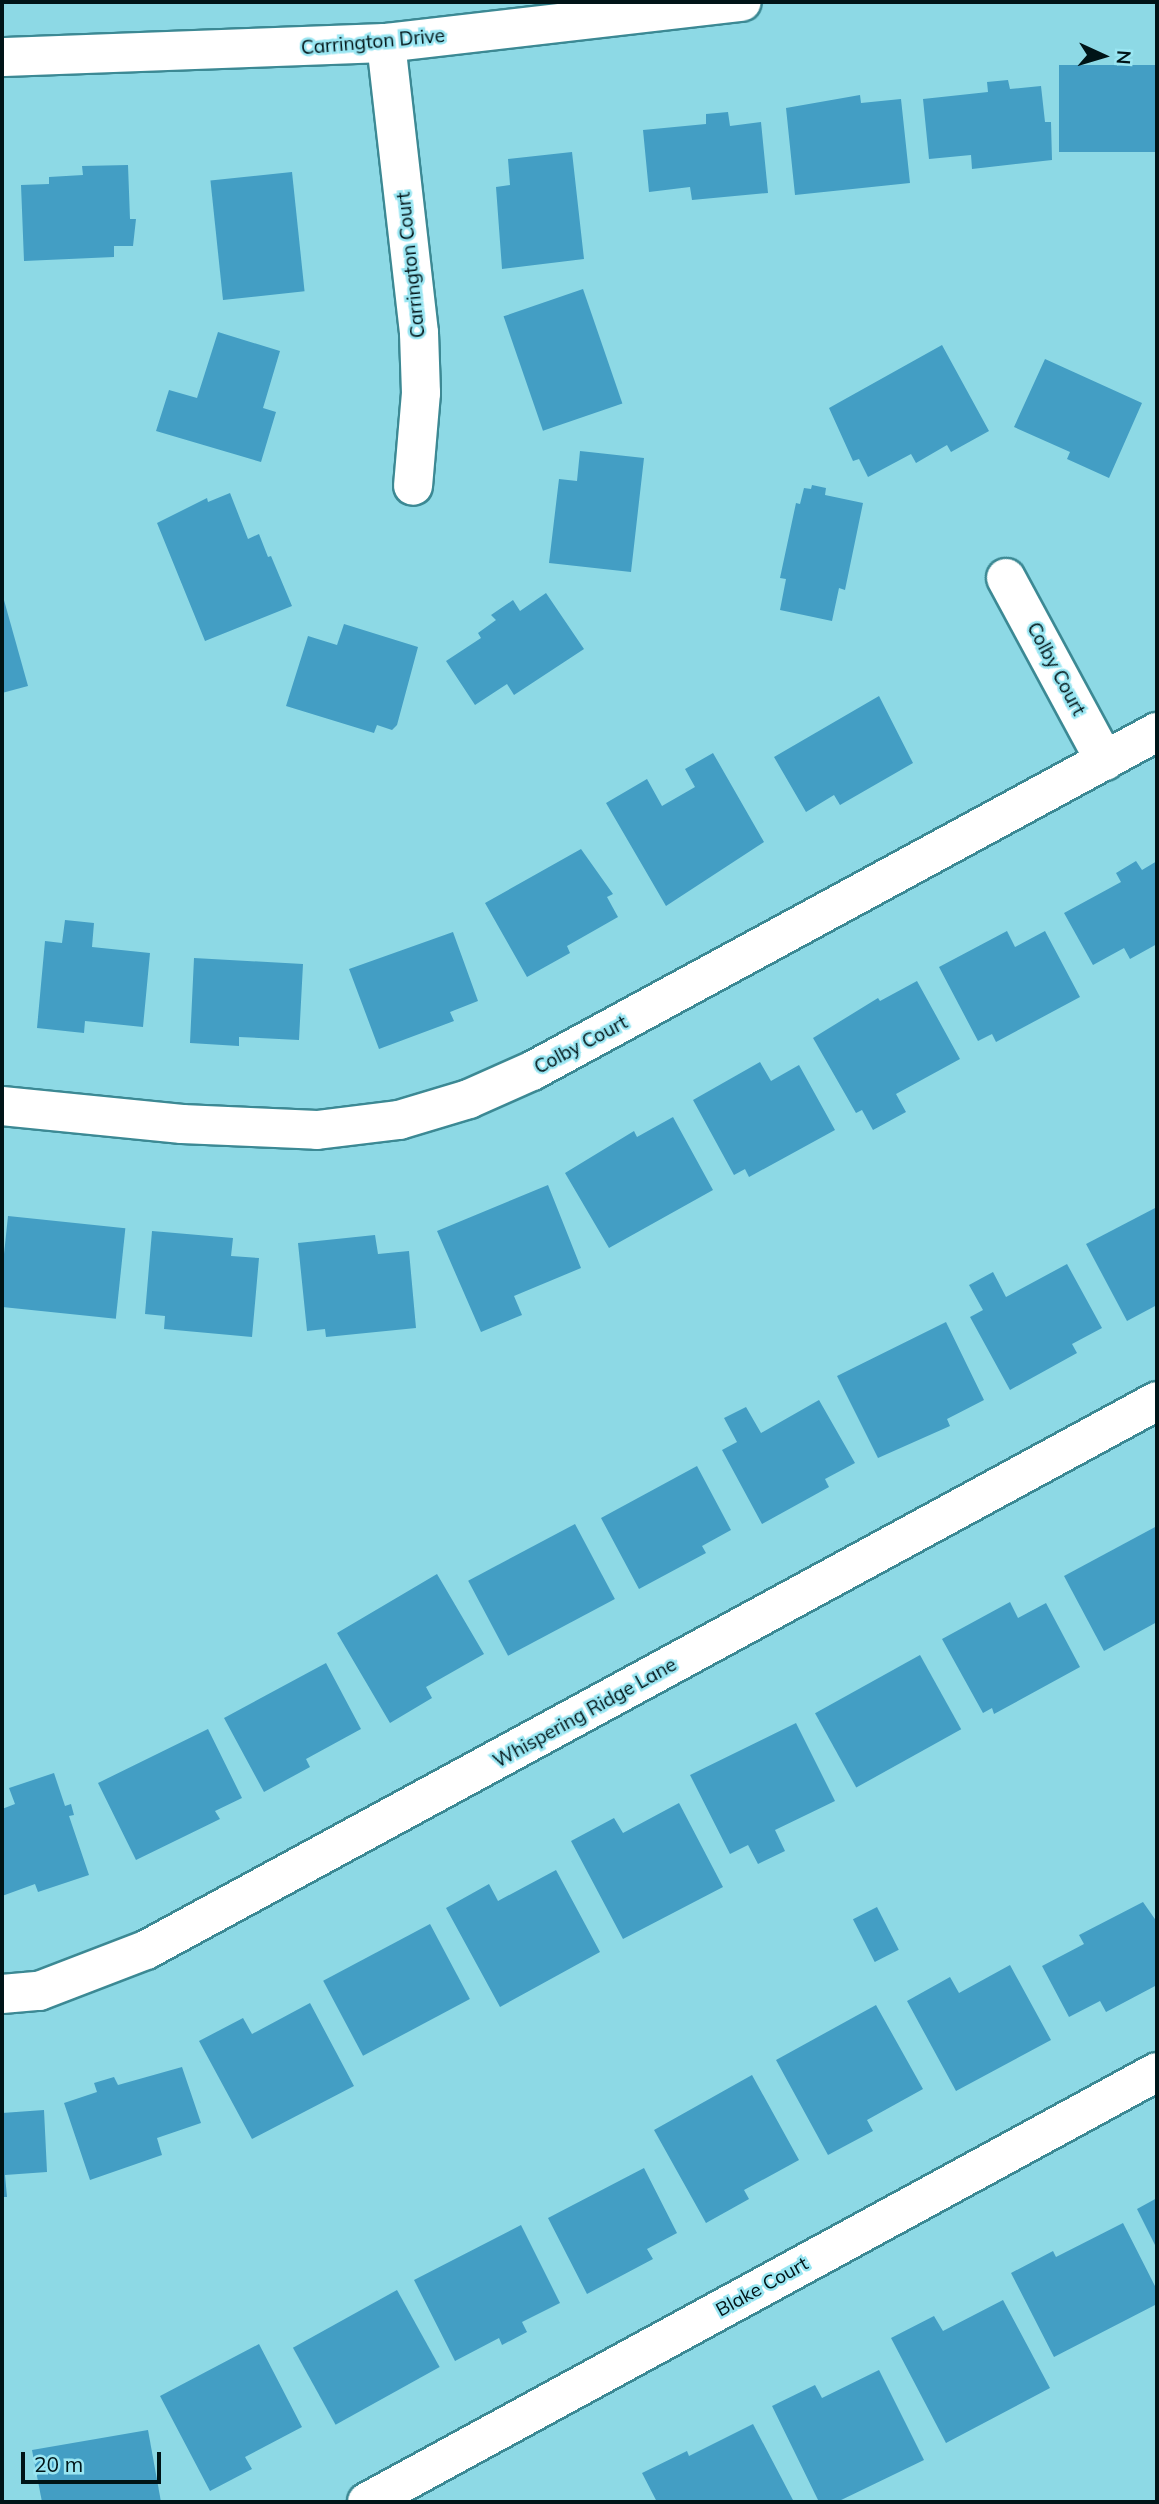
<!DOCTYPE html>
<html>
<head>
<meta charset="utf-8">
<style>
	body { margin:0 }
	#map { position:relative; width:1159px; height:2504px; overflow:hidden; background:#8dd9e5; font-family:Mulish,sans-serif }
	div>[style] { position:absolute }
	[style*='--x'] { left:calc(var(--x)*1px); top:calc(var(--y)*1px); width:calc(var(--w)*1px); rotate:calc(var(--a)*1deg) }
	.building>* { inset:0; background:#439ec4; transform-origin:0 0 }
	.roads { filter:drop-shadow(2px 0 #3c8994) drop-shadow(-2px 0 #3c8994) drop-shadow(0 2px #3c8994) drop-shadow(0 -2px #3c8994) }
	.minor>* { height:38px; margin:-19px; padding:0 19px; transform-origin:19px; border-radius:19px; background:#fff }
	span { translate:-50% -50%; white-space:nowrap; text-align:center; line-height:1.15; -webkit-text-stroke:5px #9ae6f2; paint-order:stroke }
	.street-label { font-size:19px; color:#001417 }
	.frame { position:absolute; inset:0; border:4px solid #001417; pointer-events:none }
	.north { position:absolute; left:1068px; top:21px; width:70px; height:70px; -webkit-text-stroke:5px #9ae6f2; paint-order:stroke; rotate:94deg; font-size:19px; font-weight:700; line-height:28px; text-align:center; color:#001417 }
	.north::after { content:''; display:block; margin:auto; width:24px; height:32px; background:#001417; clip-path:polygon(50% 0,100% 100%,50% 72%,0 100%) }
	.scale { position:absolute; left:21px; top:2452px; width:140px; height:32px; box-sizing:border-box; border:4px solid #001417; border-top:0; padding-left:9px; font-size:21px; line-height:24px; white-space:nowrap; color:#001417; -webkit-text-stroke:5px #9ae6f2; paint-order:stroke }
</style>
</head>
<body>
<div id="map">
	<div class="building">
		<i style="left:1157px;top:65px;width:87px;height:98px;rotate:90deg"></i>
		<i style="clip-path:polygon(1008px 80px,1010px 89px,1041px 86px,1045px 122px,1051px 122px,1052px 160px,972px 169px,971px 155px,929px 159px,923px 99px,988px 92px,987px 82px)"></i>
		<i style="clip-path:polygon(860px 95px,861px 103px,901px 99px,910px 183px,795px 195px,786px 108px)"></i>
		<i style="clip-path:polygon(728px 112px,730px 126px,761px 122px,768px 193px,692px 200px,690px 187px,649px 192px,643px 130px,706px 124px,706px 114px)"></i>
		<i style="clip-path:polygon(572px 152px,584px 259px,502px 269px,496px 187px,510px 185px,508px 159px)"></i>
		<i style="clip-path:polygon(128px 165px,130px 219px,136px 219px,133px 246px,114px 246px,114px 257px,24px 261px,21px 185px,49px 184px,49px 177px,83px 175px,82px 166px)"></i>
		<i style="left:292px;top:172px;width:120px;height:82px;rotate:84deg"></i>
		<i style="left:583px;top:289px;width:121px;height:84px;rotate:71deg"></i>
		<i style="clip-path:polygon(218px 332px,280px 351px,263px 408px,276px 412px,261px 462px,156px 431px,169px 390px,197px 398px)"></i>
		<i style="clip-path:polygon(942px 345px,989px 431px,951px 452px,947px 445px,916px 463px,911px 454px,868px 477px,859px 459px,853px 461px,829px 408px)"></i>
		<i style="clip-path:polygon(1045px 359px,1142px 403px,1109px 478px,1067px 459px,1070px 452px,1014px 427px)"></i>
		<i style="clip-path:polygon(580px 451px,644px 458px,631px 572px,549px 563px,559px 479px,577px 481px)"></i>
		<i style="clip-path:polygon(812px 485px,826px 488px,825px 495px,863px 503px,845px 590px,839px 588px,832px 621px,780px 610px,786px 579px,780px 578px,796px 503px,800px 504px,804px 488px,811px 489px)"></i>
		<i style="clip-path:polygon(230px 493px,248px 539px,259px 534px,268px 557px,271px 556px,292px 606px,205px 641px,157px 523px,207px 498px,208px 502px)"></i>
		<i style="clip-path:polygon(2px 593px,28px 686px,2px 693px)"></i>
		<i style="clip-path:polygon(546px 593px,584px 649px,514px 695px,507px 684px,475px 705px,446px 661px,481px 638px,478px 633px,496px 620px,491px 615px,513px 600px,520px 611px)"></i>
		<i style="clip-path:polygon(344px 624px,418px 647px,397px 725px,392px 730px,377px 725px,374px 733px,286px 706px,308px 636px,337px 645px)"></i>
		<i style="clip-path:polygon(879px 696px,913px 763px,840px 805px,834px 795px,806px 812px,774px 757px)"></i>
		<i style="clip-path:polygon(713px 753px,764px 842px,666px 906px,606px 803px,647px 779px,662px 806px,695px 787px,685px 769px)"></i>
		<i style="clip-path:polygon(581px 849px,613px 894px,607px 897px,618px 917px,567px 946px,570px 953px,527px 977px,485px 903px)"></i>
		<i style="clip-path:polygon(1136px 861px,1142px 870px,1157px 861px,1157px 944px,1130px 959px,1124px 948px,1093px 965px,1064px 913px,1121px 882px,1116px 873px)"></i>
		<i style="clip-path:polygon(65px 920px,94px 923px,92px 947px,150px 953px,143px 1027px,85px 1021px,84px 1033px,37px 1028px,45px 941px,62px 943px)"></i>
		<i style="clip-path:polygon(1007px 931px,1015px 947px,1045px 931px,1080px 997px,996px 1042px,992px 1034px,978px 1041px,939px 967px)"></i>
		<i style="clip-path:polygon(453px 932px,478px 1001px,450px 1012px,454px 1021px,379px 1049px,349px 969px)"></i>
		<i style="clip-path:polygon(194px 958px,303px 964px,299px 1040px,239px 1037px,239px 1046px,190px 1043px)"></i>
		<i style="clip-path:polygon(917px 981px,960px 1059px,896px 1094px,906px 1112px,873px 1130px,862px 1110px,856px 1113px,813px 1038px,878px 998px,880px 1001px)"></i>
		<i style="clip-path:polygon(760px 1062px,771px 1081px,799px 1065px,835px 1130px,749px 1177px,745px 1169px,734px 1175px,693px 1100px)"></i>
		<i style="clip-path:polygon(673px 1117px,713px 1190px,609px 1248px,565px 1173px,634px 1131px,637px 1137px)"></i>
		<i style="clip-path:polygon(548px 1185px,581px 1268px,514px 1296px,522px 1315px,481px 1332px,437px 1231px)"></i>
		<i style="clip-path:polygon(1157px 1207px,1157px 1305px,1127px 1321px,1086px 1244px)"></i>
		<i style="left:8px;top:1216px;width:118px;height:91px;rotate:6deg"></i>
		<i style="clip-path:polygon(152px 1231px,233px 1238px,231px 1256px,259px 1258px,252px 1337px,164px 1329px,165px 1316px,145px 1314px)"></i>
		<i style="clip-path:polygon(375px 1235px,378px 1254px,409px 1251px,416px 1328px,326px 1337px,325px 1329px,307px 1331px,298px 1243px)"></i>
		<i style="clip-path:polygon(1067px 1264px,1102px 1328px,1072px 1344px,1077px 1353px,1010px 1390px,970px 1317px,983px 1310px,969px 1285px,993px 1272px,1006px 1297px)"></i>
		<i style="clip-path:polygon(946px 1322px,984px 1400px,947px 1419px,950px 1426px,878px 1458px,837px 1376px)"></i>
		<i style="clip-path:polygon(819px 1400px,855px 1463px,825px 1479px,829px 1487px,762px 1524px,722px 1450px,737px 1442px,724px 1418px,746px 1407px,761px 1433px)"></i>
		<i style="clip-path:polygon(697px 1466px,731px 1530px,702px 1546px,706px 1553px,639px 1589px,601px 1518px)"></i>
		<i style="left:575px;top:1524px;width:85px;height:121px;rotate:62deg"></i>
		<i style="clip-path:polygon(1157px 1526px,1157px 1622px,1104px 1651px,1064px 1576px)"></i>
		<i style="clip-path:polygon(437px 1574px,484px 1654px,426px 1687px,432px 1698px,390px 1723px,337px 1633px)"></i>
		<i style="clip-path:polygon(1010px 1602px,1018px 1618px,1046px 1603px,1080px 1667px,994px 1714px,992px 1708px,983px 1713px,942px 1639px)"></i>
		<i style="left:920px;top:1655px;width:85px;height:120px;rotate:61deg"></i>
		<i style="clip-path:polygon(326px 1663px,361px 1729px,306px 1759px,310px 1767px,264px 1792px,224px 1718px)"></i>
		<i style="clip-path:polygon(796px 1723px,835px 1801px,775px 1830px,785px 1851px,758px 1864px,748px 1845px,730px 1854px,690px 1775px)"></i>
		<i style="clip-path:polygon(208px 1729px,242px 1798px,215px 1811px,220px 1819px,136px 1860px,98px 1783px)"></i>
		<i style="clip-path:polygon(54px 1773px,65px 1806px,71px 1804px,74px 1815px,69px 1816px,89px 1875px,38px 1892px,35px 1884px,2px 1896px,2px 1809px,15px 1804px,9px 1788px)"></i>
		<i style="clip-path:polygon(679px 1803px,723px 1887px,623px 1939px,571px 1841px,614px 1818px,623px 1833px)"></i>
		<i style="clip-path:polygon(556px 1870px,600px 1952px,500px 2007px,446px 1908px,489px 1884px,498px 1901px)"></i>
		<i style="clip-path:polygon(1143px 1902px,1157px 1922px,1157px 1985px,1106px 2012px,1100px 2001px,1069px 2017px,1042px 1966px,1084px 1944px,1079px 1935px)"></i>
		<i style="left:877px;top:1907px;width:48px;height:27px;rotate:63deg"></i>
		<i style="left:430px;top:1924px;width:85px;height:121px;rotate:62deg"></i>
		<i style="clip-path:polygon(1010px 1965px,1051px 2040px,956px 2091px,907px 2001px,950px 1977px,959px 1993px)"></i>
		<i style="clip-path:polygon(310px 2003px,354px 2086px,252px 2139px,199px 2041px,243px 2018px,252px 2034px)"></i>
		<i style="clip-path:polygon(876px 2005px,923px 2089px,867px 2120px,873px 2131px,828px 2155px,776px 2060px)"></i>
		<i style="clip-path:polygon(182px 2067px,201px 2123px,157px 2138px,162px 2155px,90px 2180px,64px 2103px,97px 2092px,94px 2083px,114px 2077px,118px 2085px)"></i>
		<i style="clip-path:polygon(752px 2075px,799px 2160px,744px 2190px,749px 2199px,706px 2223px,654px 2130px)"></i>
		<i style="clip-path:polygon(44px 2110px,47px 2172px,5px 2175px,7px 2197px,2px 2197px,2px 2113px)"></i>
		<i style="clip-path:polygon(644px 2168px,677px 2233px,647px 2249px,653px 2259px,587px 2294px,548px 2218px)"></i>
		<i style="clip-path:polygon(1157px 2198px,1157px 2249px,1137px 2209px)"></i>
		<i style="clip-path:polygon(1123px 2223px,1157px 2290px,1157px 2304px,1054px 2357px,1011px 2273px,1053px 2251px,1056px 2257px)"></i>
		<i style="clip-path:polygon(521px 2225px,560px 2303px,522px 2322px,527px 2332px,502px 2345px,499px 2338px,455px 2361px,414px 2280px)"></i>
		<i style="left:397px;top:2290px;width:88px;height:119px;rotate:61deg"></i>
		<i style="clip-path:polygon(1003px 2300px,1050px 2388px,946px 2443px,891px 2338px,934px 2316px,943px 2331px)"></i>
		<i style="clip-path:polygon(259px 2344px,302px 2427px,245px 2457px,252px 2469px,210px 2491px,160px 2396px)"></i>
		<i style="clip-path:polygon(879px 2370px,924px 2460px,837px 2502px,819px 2502px,772px 2406px,815px 2385px,822px 2398px)"></i>
		<i style="clip-path:polygon(753px 2424px,794px 2502px,657px 2502px,642px 2473px,687px 2451px,689px 2456px)"></i>
		<i style="clip-path:polygon(148px 2430px,161px 2502px,42px 2502px,32px 2450px)"></i>
	</div>
	<div class="roads">
		<div class="minor">
			<i style="--x:386;--y:43;--w:292;--a:83.5"></i>
			<i style="--x:419;--y:333;--w:60;--a:88.1"></i>
			<i style="--x:421;--y:393;--w:93;--a:94.9"></i>
			<i style="--x:2;--y:57;--w:384;--a:-2.1"></i>
			<i style="--x:386;--y:43;--w:358;--a:-6.6"></i>
			<i style="--x:1006;--y:578;--w:208;--a:61.6"></i>
			<i style="--x:2;--y:1106;--w:181;--a:5.7"></i>
			<i style="--x:182;--y:1124;--w:135;--a:2.5"></i>
			<i style="--x:317;--y:1130;--w:83;--a:-7"></i>
			<i style="--x:399;--y:1120;--w:73;--a:-16.7"></i>
			<i style="--x:469;--y:1099;--w:69;--a:-24"></i>
			<i style="--x:532;--y:1071;--w:711;--a:-28.48"></i>
			<i style="--x:2;--y:1994;--w:37;--a:-5"></i>
			<i style="--x:39;--y:1991;--w:115;--a:-21"></i>
			<i style="--x:146;--y:1950;--w:1150;--a:-28.5"></i>
			<i style="--x:367;--y:2502;--w:899;--a:-28.56"></i>
		</div>
	</div>
	<div class="street-label">
		<span style="left:373px;top:42px;rotate:-5deg">Carrington Drive</span>
		<span style="left:411px;top:265px;rotate:-96deg">Carrington Court</span>
		<span style="left:1056px;top:669px;rotate:62deg">Colby Court</span>
		<span style="left:581px;top:1045px;rotate:-28deg">Colby Court</span>
		<span style="left:585px;top:1713px;rotate:-29deg">Whispering Ridge Lane</span>
		<span style="left:762px;top:2287px;rotate:-29deg">Blake Court</span>
	</div>
	<div class="frame"></div>
	<div class="north">N</div>
	<div class="scale">20 m</div>
</div>
</body>
</html>
